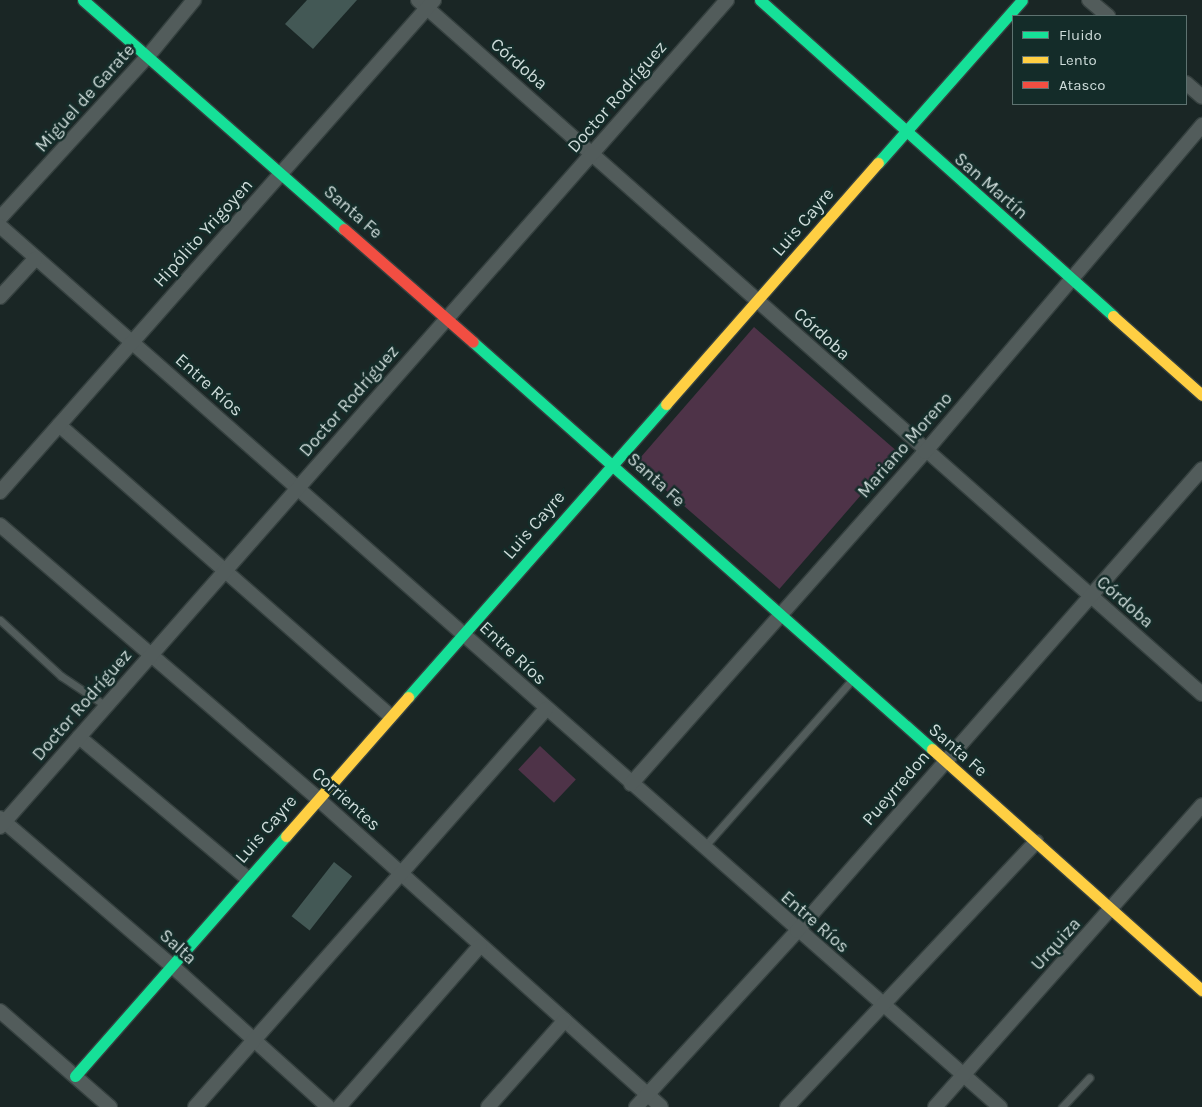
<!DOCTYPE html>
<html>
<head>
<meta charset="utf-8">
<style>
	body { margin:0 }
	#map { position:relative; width:1202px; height:1107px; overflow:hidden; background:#1a2625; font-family:Karla,sans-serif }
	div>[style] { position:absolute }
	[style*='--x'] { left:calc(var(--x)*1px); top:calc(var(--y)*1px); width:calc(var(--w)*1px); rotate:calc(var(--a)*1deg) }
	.green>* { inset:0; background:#4e3348; transform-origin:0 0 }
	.building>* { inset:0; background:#435855; transform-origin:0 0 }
	.roads { filter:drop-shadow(1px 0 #35403f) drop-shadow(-1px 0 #35403f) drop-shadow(0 1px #35403f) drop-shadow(0 -1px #35403f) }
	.lane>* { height:7px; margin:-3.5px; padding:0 3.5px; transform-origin:3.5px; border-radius:3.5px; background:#525c5b }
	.street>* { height:14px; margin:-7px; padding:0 7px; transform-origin:7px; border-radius:7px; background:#525c5b }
	.fast>* { height:11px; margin:-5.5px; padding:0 5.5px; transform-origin:5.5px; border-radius:5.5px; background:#16e098 }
	.slow>* { height:11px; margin:-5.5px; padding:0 5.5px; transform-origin:5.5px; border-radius:5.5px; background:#ffcf43 }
	.jam>* { height:11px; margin:-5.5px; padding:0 5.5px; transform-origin:5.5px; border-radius:5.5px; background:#f24e42 }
	span { translate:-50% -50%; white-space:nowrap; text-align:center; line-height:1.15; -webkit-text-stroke:5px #142c29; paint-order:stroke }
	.street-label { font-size:18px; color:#cedcda }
	.legend { position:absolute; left:1012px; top:15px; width:175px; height:90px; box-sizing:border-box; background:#142c29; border:1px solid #5e7270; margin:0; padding:6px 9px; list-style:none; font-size:15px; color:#cedcda }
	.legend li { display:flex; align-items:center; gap:10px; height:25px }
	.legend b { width:25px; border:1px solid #5e7270 }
</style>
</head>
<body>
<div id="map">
	<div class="green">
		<i style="left:754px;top:327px;width:191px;height:181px;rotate:41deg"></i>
		<i style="left:540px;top:746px;width:49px;height:32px;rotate:43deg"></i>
	</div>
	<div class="building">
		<i style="clip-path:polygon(307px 0,357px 0,313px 49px,285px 24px)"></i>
		<i style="left:334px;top:862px;width:23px;height:69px;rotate:38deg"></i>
	</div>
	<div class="roads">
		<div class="lane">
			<i style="--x:0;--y:620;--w:83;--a:42.6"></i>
			<i style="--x:61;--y:676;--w:54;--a:33.7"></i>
			<i style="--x:704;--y:847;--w:223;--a:-48.5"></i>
			<i style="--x:1062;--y:1107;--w:40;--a:-47"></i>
		</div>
		<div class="street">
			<i style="--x:418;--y:0;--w:1047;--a:41.52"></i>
			<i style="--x:1089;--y:0;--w:25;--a:40"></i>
			<i style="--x:1186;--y:83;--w:21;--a:41"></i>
			<i style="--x:0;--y:218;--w:221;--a:-47.6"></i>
			<i style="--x:149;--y:55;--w:71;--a:-50.7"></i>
			<i style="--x:0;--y:226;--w:1333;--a:41.38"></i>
			<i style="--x:0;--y:297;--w:52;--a:-47.4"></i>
			<i style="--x:59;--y:425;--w:441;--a:41.3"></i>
			<i style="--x:0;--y:492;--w:656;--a:-48.58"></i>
			<i style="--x:0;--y:525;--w:418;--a:40.7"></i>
			<i style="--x:317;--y:798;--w:462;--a:41.9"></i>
			<i style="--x:79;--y:737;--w:219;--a:40"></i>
			<i style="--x:631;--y:784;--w:443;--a:-48.5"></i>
			<i style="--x:925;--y:452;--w:429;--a:-49.7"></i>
			<i style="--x:0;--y:818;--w:224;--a:40.7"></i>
			<i style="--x:170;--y:964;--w:213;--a:42.1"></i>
			<i style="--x:0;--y:827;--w:1101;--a:-48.68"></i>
			<i style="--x:0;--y:1011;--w:146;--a:41.1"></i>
			<i style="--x:195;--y:1107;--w:531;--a:-48.59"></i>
			<i style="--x:339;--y:1107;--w:214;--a:-48.8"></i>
			<i style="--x:488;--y:1107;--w:116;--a:-48.5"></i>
			<i style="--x:636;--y:1107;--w:239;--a:-47.5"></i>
			<i style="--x:797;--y:931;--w:614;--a:-48.76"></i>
			<i style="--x:787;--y:1107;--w:364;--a:-46.8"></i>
			<i style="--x:935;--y:1107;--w:403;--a:-48.5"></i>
		</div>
		<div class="fast">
			<i style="--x:83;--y:0;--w:347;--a:41.3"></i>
			<i style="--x:760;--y:0;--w:474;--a:41.8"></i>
			<i style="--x:878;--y:163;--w:217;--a:-48.5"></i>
			<i style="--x:473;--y:342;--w:613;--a:41.56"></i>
			<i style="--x:408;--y:697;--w:390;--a:-48.6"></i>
			<i style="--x:75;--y:1076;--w:320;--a:-48.7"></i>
		</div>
		<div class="slow">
			<i style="--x:1113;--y:316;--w:119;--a:41.6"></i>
			<i style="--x:666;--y:404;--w:321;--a:-48.7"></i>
			<i style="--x:932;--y:749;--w:362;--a:41.8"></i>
			<i style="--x:286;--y:836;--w:185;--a:-48.7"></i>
		</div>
		<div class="jam">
			<i style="--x:344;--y:229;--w:171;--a:41.2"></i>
		</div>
	</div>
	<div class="street-label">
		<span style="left:519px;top:64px;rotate:41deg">Córdoba</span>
		<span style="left:617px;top:97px;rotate:-49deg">Doctor Rodríguez</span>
		<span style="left:85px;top:98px;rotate:-48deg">Miguel de Garate</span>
		<span style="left:991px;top:186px;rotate:41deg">San Martín</span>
		<span style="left:353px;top:212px;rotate:41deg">Santa Fe</span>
		<span style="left:803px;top:222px;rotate:-49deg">Luis Cayre</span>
		<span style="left:203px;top:233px;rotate:-48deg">Hipólito Yrigoyen</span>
		<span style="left:822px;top:334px;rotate:42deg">Córdoba</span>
		<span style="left:209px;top:385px;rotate:42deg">Entre Ríos</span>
		<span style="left:349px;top:401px;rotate:-49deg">Doctor Rodríguez</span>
		<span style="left:905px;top:445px;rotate:-49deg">Mariano Moreno</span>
		<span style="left:656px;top:480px;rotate:42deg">Santa Fe</span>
		<span style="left:534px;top:525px;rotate:-49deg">Luis Cayre</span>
		<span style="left:1125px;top:602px;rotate:41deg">Córdoba</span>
		<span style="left:513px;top:653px;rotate:43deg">Entre Ríos</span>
		<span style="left:82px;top:705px;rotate:-49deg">Doctor Rodríguez</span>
		<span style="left:958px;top:750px;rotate:41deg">Santa Fe</span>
		<span style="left:896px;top:788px;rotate:-49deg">Pueyrredon</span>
		<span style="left:346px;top:799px;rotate:42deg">Corrientes</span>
		<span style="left:266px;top:829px;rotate:-49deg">Luis Cayre</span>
		<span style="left:815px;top:922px;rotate:41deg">Entre Ríos</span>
		<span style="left:1056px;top:944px;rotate:-48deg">Urquiza</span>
		<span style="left:178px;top:947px;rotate:42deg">Salta</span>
	</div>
	<ul class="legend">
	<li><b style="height:6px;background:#16e098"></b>Fluido</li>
	<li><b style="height:6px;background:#ffcf43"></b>Lento</li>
	<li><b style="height:6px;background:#f24e42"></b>Atasco</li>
	</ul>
</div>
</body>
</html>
